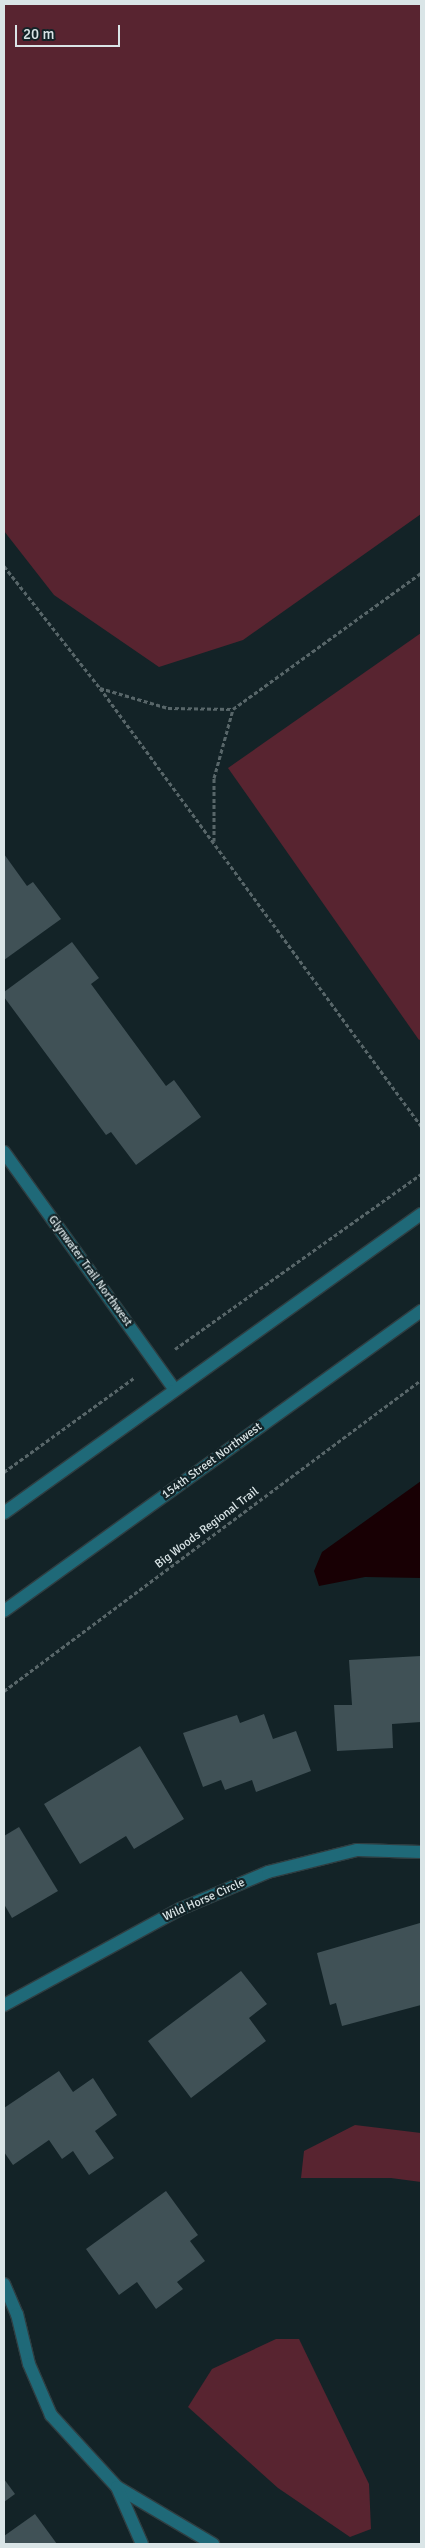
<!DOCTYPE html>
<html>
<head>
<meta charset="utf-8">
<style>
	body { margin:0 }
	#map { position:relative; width:425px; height:2548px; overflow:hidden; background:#132327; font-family:Signika,sans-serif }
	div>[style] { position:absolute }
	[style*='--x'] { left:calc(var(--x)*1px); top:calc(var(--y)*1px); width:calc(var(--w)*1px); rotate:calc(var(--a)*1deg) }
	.green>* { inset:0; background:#582430 }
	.water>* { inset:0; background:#180004 }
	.building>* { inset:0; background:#405156 }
	.path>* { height:3px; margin-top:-1.5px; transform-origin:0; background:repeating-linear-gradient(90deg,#586669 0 4px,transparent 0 6.5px) }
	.roads { filter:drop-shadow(1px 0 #2f3e42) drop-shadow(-1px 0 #2f3e42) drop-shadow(0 1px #2f3e42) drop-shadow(0 -1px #2f3e42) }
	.minor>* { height:12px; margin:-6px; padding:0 6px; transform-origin:6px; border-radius:6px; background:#1f6978 }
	span { translate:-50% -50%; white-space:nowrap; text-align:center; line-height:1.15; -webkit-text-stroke:4.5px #132327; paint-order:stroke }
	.street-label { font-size:12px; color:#dae5e7 }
	.frame { position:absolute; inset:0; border:5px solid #dae5e7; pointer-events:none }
	.scale { position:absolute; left:15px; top:25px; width:105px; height:22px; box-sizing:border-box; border:2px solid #dae5e7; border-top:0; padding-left:6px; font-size:15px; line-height:18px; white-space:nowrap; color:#dae5e7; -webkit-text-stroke:4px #132327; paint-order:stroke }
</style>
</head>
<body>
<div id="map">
	<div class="green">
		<i style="clip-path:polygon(4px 4px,421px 4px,421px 514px,243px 640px,159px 667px,54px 595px,4px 531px)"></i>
		<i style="clip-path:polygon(421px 633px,421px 1039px,419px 1040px,228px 768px)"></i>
		<i style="clip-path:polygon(355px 2125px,421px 2133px,421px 2182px,391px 2178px,301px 2178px,304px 2151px)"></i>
		<i style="clip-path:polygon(276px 2339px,299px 2339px,369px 2484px,371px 2529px,350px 2537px,278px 2488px,188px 2407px,212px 2369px)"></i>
	</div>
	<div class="water">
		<i style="clip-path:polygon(421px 1481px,421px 1578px,365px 1577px,319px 1586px,314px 1571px,322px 1552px)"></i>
	</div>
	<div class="building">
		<i style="clip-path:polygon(4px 854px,27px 886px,33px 882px,61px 919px,4px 960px)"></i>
		<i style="clip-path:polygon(72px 942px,99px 978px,91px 984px,166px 1086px,174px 1080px,201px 1117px,136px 1165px,111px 1132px,106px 1135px,4px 997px,4px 992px)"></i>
		<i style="clip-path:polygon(421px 1656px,421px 1722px,392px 1724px,393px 1748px,337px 1751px,334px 1705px,352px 1705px,349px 1660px)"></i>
		<i style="clip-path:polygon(264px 1714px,273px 1739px,296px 1731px,311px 1771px,256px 1792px,252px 1780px,225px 1790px,221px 1780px,203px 1787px,183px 1733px,237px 1715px,240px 1723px)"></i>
		<i style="clip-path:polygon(140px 1746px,184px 1819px,134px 1849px,126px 1836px,80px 1864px,44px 1804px)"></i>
		<i style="clip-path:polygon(19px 1827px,58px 1891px,12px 1918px,4px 1904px,4px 1836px)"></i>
		<i style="clip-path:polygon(420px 1923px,421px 2005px,342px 2026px,336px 2003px,330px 2005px,317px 1953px)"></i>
		<i style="clip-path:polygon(241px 1971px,267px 2004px,249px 2018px,266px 2041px,191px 2098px,148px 2041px)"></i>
		<i style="clip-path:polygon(59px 2071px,73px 2092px,93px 2078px,117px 2115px,95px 2131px,114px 2158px,89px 2175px,73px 2151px,62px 2159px,49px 2140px,13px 2165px,4px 2152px,4px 2108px)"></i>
		<i style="clip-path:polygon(166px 2191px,198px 2235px,190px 2241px,205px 2261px,177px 2282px,183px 2289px,156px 2309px,137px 2282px,119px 2295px,86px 2249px)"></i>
		<i style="clip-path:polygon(4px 2479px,15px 2494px,4px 2502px)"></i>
		<i style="clip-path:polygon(35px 2514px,57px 2544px,4px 2544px,4px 2536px)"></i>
	</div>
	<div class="path">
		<i style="--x:4;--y:566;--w:155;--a:51.8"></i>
		<i style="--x:100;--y:688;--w:543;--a:53.76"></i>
		<i style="--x:100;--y:688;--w:71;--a:16.4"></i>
		<i style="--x:168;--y:708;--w:65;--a:0.9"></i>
		<i style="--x:233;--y:709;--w:232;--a:-35.9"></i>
		<i style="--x:214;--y:841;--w:63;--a:-90"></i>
		<i style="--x:214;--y:778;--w:72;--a:-74.6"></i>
		<i style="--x:175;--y:1349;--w:302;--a:-35.4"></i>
		<i style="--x:4;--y:1472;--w:162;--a:-35.9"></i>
		<i style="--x:4;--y:1691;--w:520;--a:-36.72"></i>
	</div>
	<div class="roads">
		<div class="minor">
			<i style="--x:4;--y:1152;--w:293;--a:54.3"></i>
			<i style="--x:4;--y:1513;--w:513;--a:-35.64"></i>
			<i style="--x:4;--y:1611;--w:514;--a:-35.73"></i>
			<i style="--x:4;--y:2005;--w:200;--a:-28.6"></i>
			<i style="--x:180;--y:1909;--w:95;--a:-22.8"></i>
			<i style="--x:268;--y:1872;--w:92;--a:-13.9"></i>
			<i style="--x:357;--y:1850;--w:64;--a:1.8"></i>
			<i style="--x:4;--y:2284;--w:33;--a:67"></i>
			<i style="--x:17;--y:2314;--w:51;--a:76.5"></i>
			<i style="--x:29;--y:2364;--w:56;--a:66.7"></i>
			<i style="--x:51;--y:2415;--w:98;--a:47.5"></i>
			<i style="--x:117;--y:2487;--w:112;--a:30.7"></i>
			<i style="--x:117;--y:2487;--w:62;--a:66.3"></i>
		</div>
	</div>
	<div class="street-label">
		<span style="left:90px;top:1271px;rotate:54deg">Glynwater Trail Northwest</span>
		<span style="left:212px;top:1461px;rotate:-36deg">154th Street Northwest</span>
		<span style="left:207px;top:1528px;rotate:-37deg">Big Woods Regional Trail</span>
		<span style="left:204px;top:1900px;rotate:-24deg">Wild Horse Circle</span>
	</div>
	<div class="frame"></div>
	<div class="scale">20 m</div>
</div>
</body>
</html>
